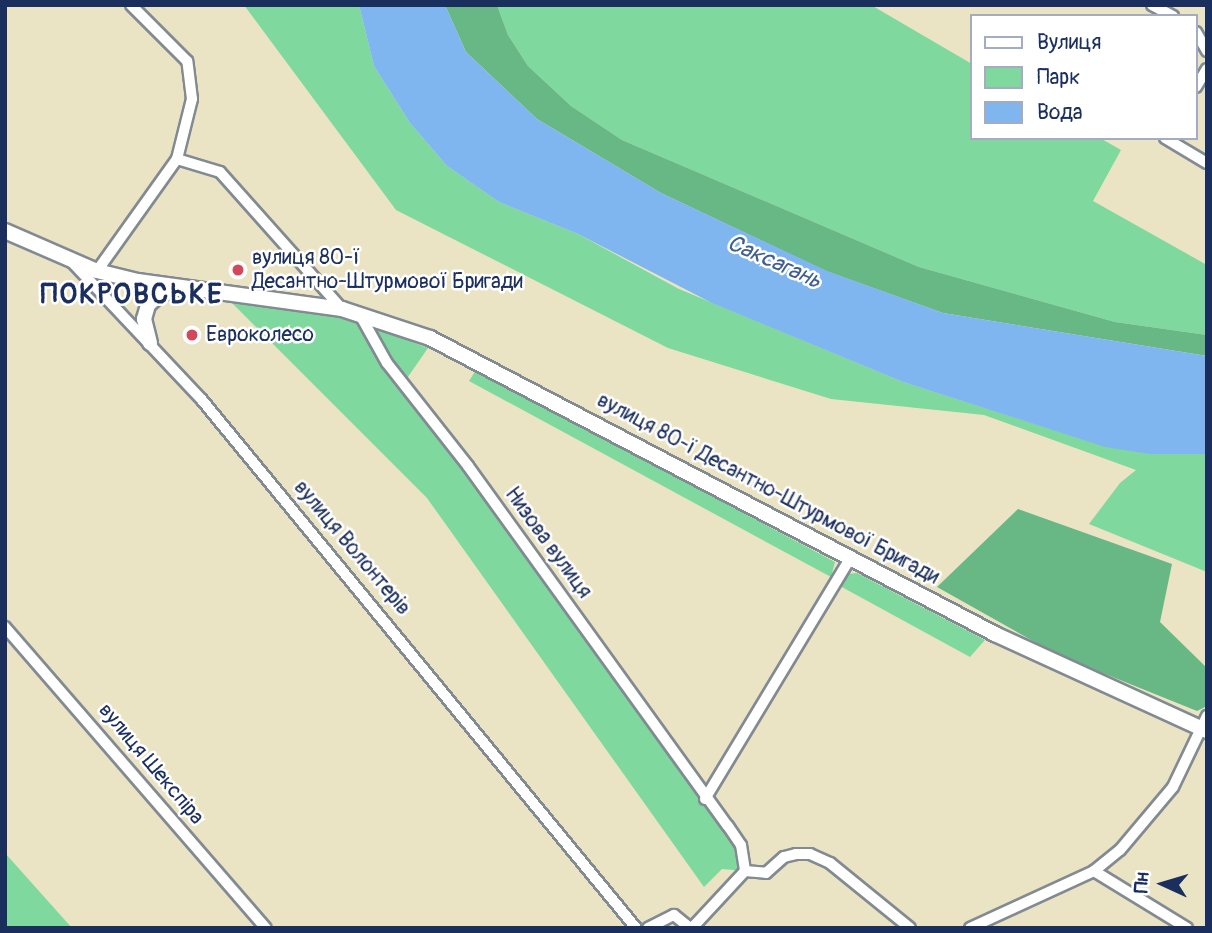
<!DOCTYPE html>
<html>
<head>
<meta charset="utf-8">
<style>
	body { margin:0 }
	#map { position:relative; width:1212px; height:933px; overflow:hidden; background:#eae4c5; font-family:Pangolin,sans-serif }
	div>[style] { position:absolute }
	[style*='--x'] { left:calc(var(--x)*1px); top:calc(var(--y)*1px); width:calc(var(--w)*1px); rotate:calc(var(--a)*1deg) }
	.green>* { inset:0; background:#7fd89e }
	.forest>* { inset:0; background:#67b885 }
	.water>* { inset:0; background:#80b6ef }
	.roads { filter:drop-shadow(2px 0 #828a92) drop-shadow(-2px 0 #828a92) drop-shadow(0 2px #828a92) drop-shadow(0 -2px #828a92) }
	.minor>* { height:10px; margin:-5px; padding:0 5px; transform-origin:5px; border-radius:5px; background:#fff }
	.tertiary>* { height:14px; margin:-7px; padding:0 7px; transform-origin:7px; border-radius:7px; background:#fff }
	.dots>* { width:19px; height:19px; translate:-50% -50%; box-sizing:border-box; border:4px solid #fff; border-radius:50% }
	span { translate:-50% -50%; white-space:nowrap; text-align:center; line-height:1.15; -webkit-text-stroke:5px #fff; paint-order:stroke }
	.poi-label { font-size:21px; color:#1b2f5e }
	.left { translate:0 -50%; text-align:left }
	.street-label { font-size:21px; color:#1b2f5e }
	.water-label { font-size:23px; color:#3e5e91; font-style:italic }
	.district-label { font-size:28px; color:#1b2f5e; font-weight:700; letter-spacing:2px }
	.frame { position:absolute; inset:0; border:7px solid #1b2f5e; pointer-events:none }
	.legend { position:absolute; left:970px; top:14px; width:228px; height:126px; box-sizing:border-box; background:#fff; border:2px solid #a4acbf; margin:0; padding:9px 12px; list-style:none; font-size:21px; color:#1b2f5e }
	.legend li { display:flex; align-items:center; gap:14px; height:35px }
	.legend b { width:35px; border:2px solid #a4acbf }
	.north { position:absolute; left:1128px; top:849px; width:70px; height:70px; -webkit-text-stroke:5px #fff; paint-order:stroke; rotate:274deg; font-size:19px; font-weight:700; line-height:28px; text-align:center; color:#1b2f5e }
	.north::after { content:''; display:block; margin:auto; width:24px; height:32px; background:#1b2f5e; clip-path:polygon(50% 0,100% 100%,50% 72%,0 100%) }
</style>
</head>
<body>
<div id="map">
	<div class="green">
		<i style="clip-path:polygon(244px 5px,359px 5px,374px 66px,410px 123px,447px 166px,499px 202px,578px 234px,679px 289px,903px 382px,1094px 443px,1144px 453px,1207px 454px,1207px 572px,1089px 524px,1120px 483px,1136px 470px,984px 415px,831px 399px,668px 348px,396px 210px)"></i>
		<i style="clip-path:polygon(497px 5px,871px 5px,972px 64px,972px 138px,1100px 138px,1121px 150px,1093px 201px,1207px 265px,1207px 335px,1115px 322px,919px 267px,622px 140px,571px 106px,528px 66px,508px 35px)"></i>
		<i style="clip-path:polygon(220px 291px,359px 313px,366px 332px,373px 327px,428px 348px,403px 384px,741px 845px,745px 871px,722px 869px,704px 887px,427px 498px)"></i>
		<i style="clip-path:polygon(476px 370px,835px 562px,831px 577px,469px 381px)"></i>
		<i style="clip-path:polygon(857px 573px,985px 640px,970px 657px,840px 586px,847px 574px)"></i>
		<i style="clip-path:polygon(5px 853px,72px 928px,5px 928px)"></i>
	</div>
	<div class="forest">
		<i style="clip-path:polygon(445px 5px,497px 5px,508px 35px,528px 66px,571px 106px,622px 140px,919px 267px,1115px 322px,1207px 335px,1207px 356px,943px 313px,826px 271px,661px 193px,537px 119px,466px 52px)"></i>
		<i style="clip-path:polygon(1018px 509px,1172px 564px,1160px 622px,1207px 668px,1207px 706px,1197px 711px,1058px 655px,937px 587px)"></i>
	</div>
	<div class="water">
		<i style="clip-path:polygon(359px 5px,445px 5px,466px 52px,537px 119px,661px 193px,827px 271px,943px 313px,1207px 356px,1207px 454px,1149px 454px,1105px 447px,903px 382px,712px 303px,578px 234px,499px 202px,447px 166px,410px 123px,374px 66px)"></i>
	</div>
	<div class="roads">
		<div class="minor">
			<i style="--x:1152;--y:5;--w:24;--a:28"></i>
			<i style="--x:1196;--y:32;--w:22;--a:60"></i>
			<i style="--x:1196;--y:87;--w:21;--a:-59"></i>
			<i style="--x:1165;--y:138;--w:49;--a:30.8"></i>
			<i style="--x:177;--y:159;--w:45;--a:16.8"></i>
			<i style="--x:220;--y:172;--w:183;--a:48.3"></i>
			<i style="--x:73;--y:263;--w:188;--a:46.7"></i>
			<i style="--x:202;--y:400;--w:683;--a:50.58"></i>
			<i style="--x:97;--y:271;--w:138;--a:-54.5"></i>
			<i style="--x:177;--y:159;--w:62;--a:-76"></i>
			<i style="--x:192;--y:99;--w:38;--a:-97"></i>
			<i style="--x:187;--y:61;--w:79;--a:-135"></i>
			<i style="--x:359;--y:313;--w:57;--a:60.8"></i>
			<i style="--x:387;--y:363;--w:131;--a:51.8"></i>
			<i style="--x:468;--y:466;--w:444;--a:54.2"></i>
			<i style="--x:728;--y:826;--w:23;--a:56"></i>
			<i style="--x:741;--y:845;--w:26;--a:81"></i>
			<i style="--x:5;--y:627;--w:398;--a:49.1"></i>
			<i style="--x:705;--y:799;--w:283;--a:-58.9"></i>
			<i style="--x:1094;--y:871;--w:109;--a:31.5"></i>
			<i style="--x:648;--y:928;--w:29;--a:-27"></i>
			<i style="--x:674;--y:915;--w:21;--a:39"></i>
			<i style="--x:692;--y:928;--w:78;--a:-47.1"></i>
			<i style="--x:745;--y:871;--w:21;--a:5"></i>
			<i style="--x:766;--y:873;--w:24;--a:-42"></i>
			<i style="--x:784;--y:857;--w:12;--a:-14"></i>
			<i style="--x:796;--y:854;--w:14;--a:0"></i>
			<i style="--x:810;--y:854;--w:22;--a:24"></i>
			<i style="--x:830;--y:863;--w:103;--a:39.1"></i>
			<i style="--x:970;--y:928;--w:136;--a:-24.7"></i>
			<i style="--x:1094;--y:871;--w:33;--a:-39"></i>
			<i style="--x:1120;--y:850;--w:82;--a:-49.9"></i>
			<i style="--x:1173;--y:787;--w:79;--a:-64.4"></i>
		</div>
		<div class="tertiary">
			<i style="--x:5;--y:231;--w:100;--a:23.5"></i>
			<i style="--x:97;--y:271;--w:42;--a:13.7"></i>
			<i style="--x:138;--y:281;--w:206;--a:7.8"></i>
			<i style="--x:342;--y:309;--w:93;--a:18.2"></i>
			<i style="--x:430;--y:338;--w:638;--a:27.65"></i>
			<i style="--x:995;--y:634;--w:233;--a:24.6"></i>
			<i style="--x:150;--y:343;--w:25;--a:-104"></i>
			<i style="--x:144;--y:319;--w:15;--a:-74"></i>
			<i style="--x:148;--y:305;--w:16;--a:-43"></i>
			<i style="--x:160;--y:294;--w:21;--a:-17"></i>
		</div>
	</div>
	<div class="dots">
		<i style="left:238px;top:270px;background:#d1495b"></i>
		<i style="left:192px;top:335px;background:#d1495b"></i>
	</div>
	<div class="poi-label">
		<span class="left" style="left:252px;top:270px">вулиця 80-ї<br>Десантно-Штурмової Бригади</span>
		<span class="left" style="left:206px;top:335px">Евроколесо</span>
	</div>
	<div class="street-label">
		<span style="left:768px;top:489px;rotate:28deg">вулиця 80-ї Десантно-Штурмової Бригади</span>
		<span style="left:548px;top:543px;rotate:54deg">Низова вулиця</span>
		<span style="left:352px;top:548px;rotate:50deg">вулиця Волонтерів</span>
		<span style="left:151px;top:764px;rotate:50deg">вулиця Шекспіра</span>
	</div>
	<div class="water-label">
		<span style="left:774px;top:262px;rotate:24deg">Саксагань</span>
	</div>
	<div class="district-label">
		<span style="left:132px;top:295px">ПОКРОВСЬКЕ</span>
	</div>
	<div class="frame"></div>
	<ul class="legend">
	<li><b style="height:9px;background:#fff"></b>Вулиця</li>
	<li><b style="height:19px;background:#7fd89e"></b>Парк</li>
	<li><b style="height:19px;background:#80b6ef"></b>Вода</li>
	</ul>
	<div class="north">Пн</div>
</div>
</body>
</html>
